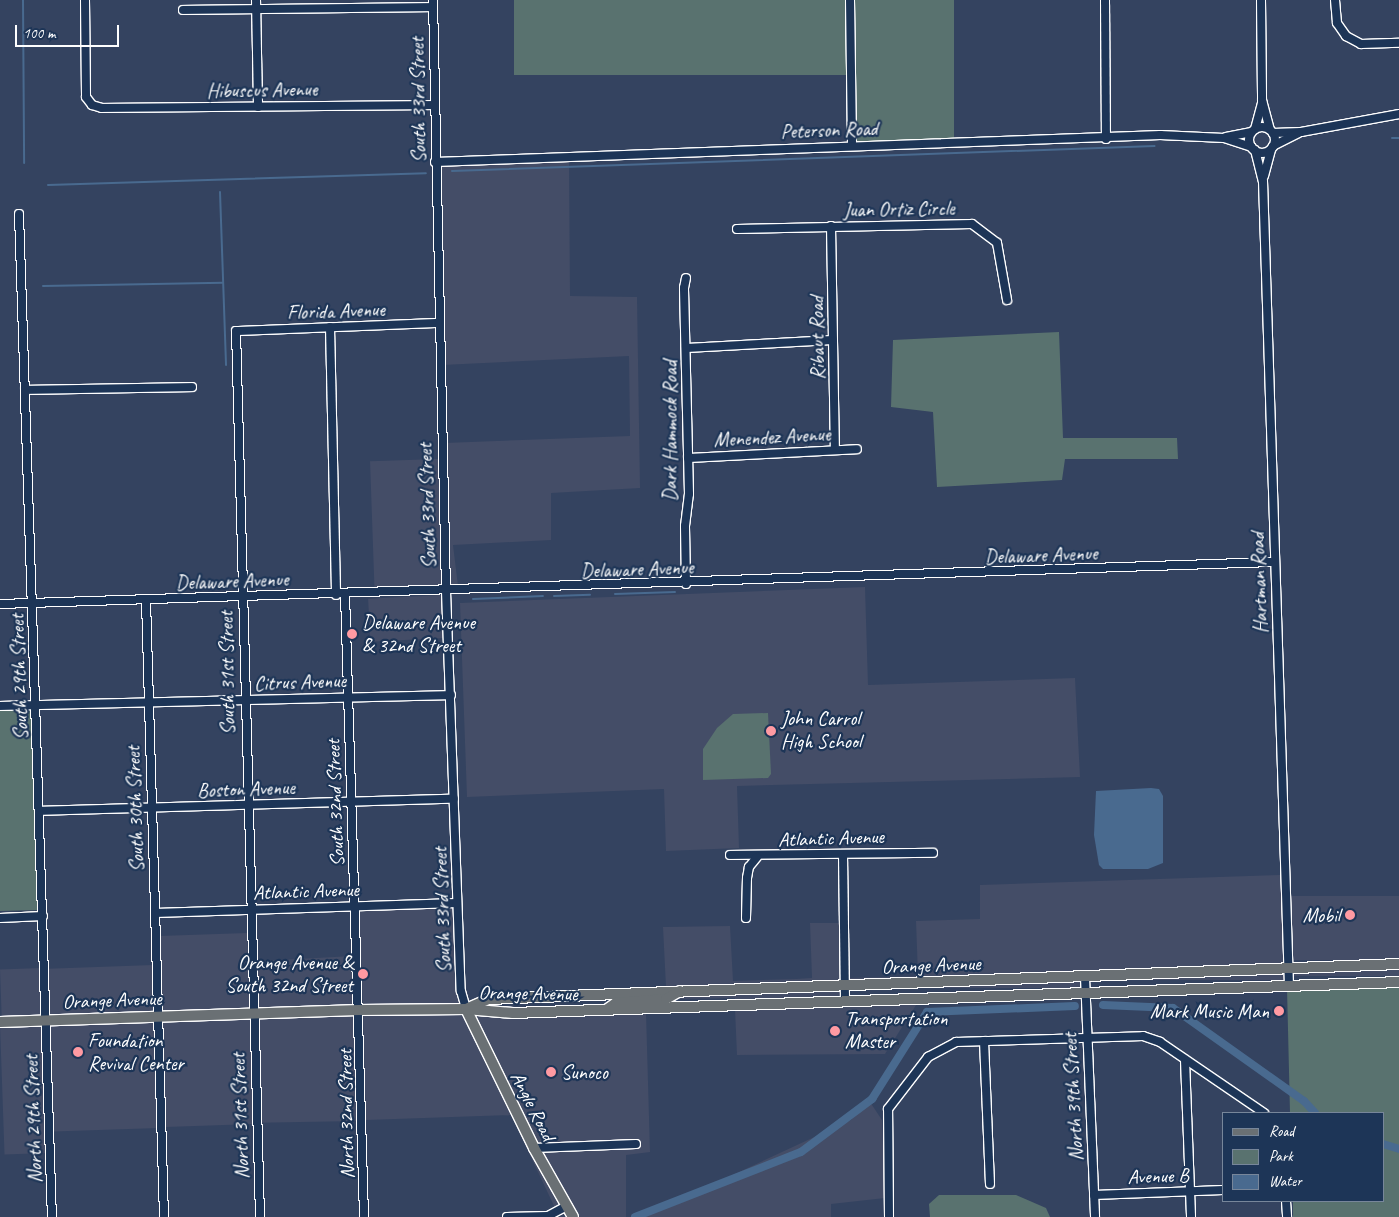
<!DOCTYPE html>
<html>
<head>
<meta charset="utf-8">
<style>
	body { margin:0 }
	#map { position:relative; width:1399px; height:1217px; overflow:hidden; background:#344360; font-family:Caveat,sans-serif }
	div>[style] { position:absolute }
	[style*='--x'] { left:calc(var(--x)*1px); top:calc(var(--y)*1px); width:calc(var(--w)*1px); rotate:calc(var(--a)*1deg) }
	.built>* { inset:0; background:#444d67; transform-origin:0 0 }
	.green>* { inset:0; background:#59726f; transform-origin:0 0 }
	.water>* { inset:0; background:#496a8f }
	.stream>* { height:2px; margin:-1px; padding:0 1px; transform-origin:1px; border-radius:1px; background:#496a8f }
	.canal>* { height:8px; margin:-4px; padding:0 4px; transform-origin:4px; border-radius:4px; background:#496a8f }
	.roads { filter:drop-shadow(1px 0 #fff) drop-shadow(-1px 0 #fff) drop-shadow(0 1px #fff) drop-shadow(0 -1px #fff) }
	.minor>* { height:8px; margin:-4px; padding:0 4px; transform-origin:4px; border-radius:4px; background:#1d3557 }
	.minor>.ring { margin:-4px; padding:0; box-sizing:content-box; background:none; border:8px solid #1d3557; border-radius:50% }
	.major>* { height:10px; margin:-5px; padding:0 5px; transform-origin:5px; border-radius:5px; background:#6a7074 }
	.dots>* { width:14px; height:14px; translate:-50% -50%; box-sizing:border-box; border:2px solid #1d3557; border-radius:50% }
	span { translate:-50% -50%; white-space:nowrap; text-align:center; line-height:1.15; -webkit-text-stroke:4.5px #1d3557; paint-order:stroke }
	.street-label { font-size:20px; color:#fff }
	.poi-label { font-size:20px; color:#fff }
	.left { translate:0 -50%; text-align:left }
	.right { translate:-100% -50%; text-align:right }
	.legend { position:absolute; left:1222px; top:1112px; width:162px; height:90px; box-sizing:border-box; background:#1d3557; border:1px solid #77869a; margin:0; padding:6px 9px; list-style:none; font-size:15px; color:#fff }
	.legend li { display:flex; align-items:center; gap:10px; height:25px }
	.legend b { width:25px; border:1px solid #77869a }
	.scale { position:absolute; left:15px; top:25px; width:104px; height:22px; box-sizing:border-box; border:2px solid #fff; border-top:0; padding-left:6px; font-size:15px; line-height:18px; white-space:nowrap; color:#fff; -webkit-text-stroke:4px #1d3557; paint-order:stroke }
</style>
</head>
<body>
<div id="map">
	<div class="built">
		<i style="clip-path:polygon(569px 160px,570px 296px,637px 297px,640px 488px,551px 493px,551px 540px,453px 545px,458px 586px,449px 587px,445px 443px,630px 436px,629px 356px,442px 365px,438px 166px)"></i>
		<i style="left:438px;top:459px;width:128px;height:68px;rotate:88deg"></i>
		<i style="clip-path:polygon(865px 587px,868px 685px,1075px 678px,1080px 777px,737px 786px,739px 848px,666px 851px,664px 789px,467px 797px,460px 603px)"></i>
		<i style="left:442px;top:595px;width:43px;height:74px;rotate:87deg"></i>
		<i style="clip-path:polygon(1281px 875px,1284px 964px,848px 981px,848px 978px,918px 976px,916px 921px,980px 919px,980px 885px)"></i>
		<i style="left:1399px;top:896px;width:64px;height:110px;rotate:90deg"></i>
		<i style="clip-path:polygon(454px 907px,457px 991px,461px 1005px,363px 1006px,359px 910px)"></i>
		<i style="clip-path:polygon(810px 923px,840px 923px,841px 981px,666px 987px,663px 927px,730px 926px,733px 981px,796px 979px,812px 978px)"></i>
		<i style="left:247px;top:933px;width:76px;height:88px;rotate:88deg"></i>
		<i style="left:353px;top:956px;width:50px;height:98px;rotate:87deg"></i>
		<i style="left:153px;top:965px;width:47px;height:105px;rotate:88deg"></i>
		<i style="left:41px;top:968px;width:48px;height:41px;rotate:88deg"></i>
		<i style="left:1399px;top:968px;width:8px;height:107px;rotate:90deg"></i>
		<i style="left:1285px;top:972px;width:8px;height:196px;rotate:90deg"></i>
		<i style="left:1082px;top:981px;width:7px;height:234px;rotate:90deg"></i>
		<i style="clip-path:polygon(841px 990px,841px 996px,735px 1001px,735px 998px,677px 999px,682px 994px)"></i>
		<i style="clip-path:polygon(918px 1002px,885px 1054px,737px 1055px,735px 1009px)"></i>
		<i style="clip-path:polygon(646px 1012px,650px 1152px,626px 1155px,626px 1217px,578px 1217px,541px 1152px,640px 1148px,640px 1140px,536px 1144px,472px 1014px,513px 1017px)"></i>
		<i style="clip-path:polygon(463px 1013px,531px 1150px,562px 1204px,555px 1208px,511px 1115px,366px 1120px,363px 1014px)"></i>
		<i style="left:356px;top:1014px;width:107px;height:99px;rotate:89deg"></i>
		<i style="left:250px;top:1018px;width:106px;height:88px;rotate:88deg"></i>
		<i style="left:155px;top:1020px;width:108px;height:105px;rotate:88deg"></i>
		<i style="left:43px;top:1024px;width:129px;height:43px;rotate:88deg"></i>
		<i style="clip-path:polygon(868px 1099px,882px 1120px,885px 1198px,831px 1204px,831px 1217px,642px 1217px,851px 1120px)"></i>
	</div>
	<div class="green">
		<i style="left:514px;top:0;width:333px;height:75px"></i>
		<i style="left:854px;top:0;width:100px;height:141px"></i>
		<i style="clip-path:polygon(1059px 332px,1063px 438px,1177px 438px,1178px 459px,1065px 459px,1062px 480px,937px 487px,933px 412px,891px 407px,893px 340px)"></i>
		<i style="clip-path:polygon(32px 709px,39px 910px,0 911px,0 710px)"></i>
		<i style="clip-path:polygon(768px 713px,771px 774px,768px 778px,703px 780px,703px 749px,717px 728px,733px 714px)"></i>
		<i style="clip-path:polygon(1399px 986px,1399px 1217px,1293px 1217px,1293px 1201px,1383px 1201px,1383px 1113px,1290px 1113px,1287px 988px)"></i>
		<i style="clip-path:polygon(939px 1195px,1016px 1195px,1046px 1208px,1050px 1217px,930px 1217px,929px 1204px)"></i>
	</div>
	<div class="water">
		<i style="clip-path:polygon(1151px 788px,1159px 789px,1163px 796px,1163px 863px,1148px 869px,1103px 869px,1099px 865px,1094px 835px,1096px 791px)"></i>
	</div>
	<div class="stream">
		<i style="--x:23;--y:0;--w:163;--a:89.6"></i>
		<i style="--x:1392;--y:138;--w:7;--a:0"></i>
		<i style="--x:452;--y:171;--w:703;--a:-2.04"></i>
		<i style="--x:48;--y:185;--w:378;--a:-1.8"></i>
		<i style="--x:220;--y:192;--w:173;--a:88"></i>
		<i style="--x:43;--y:286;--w:180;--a:-1"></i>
		<i style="--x:615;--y:594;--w:60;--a:-1.9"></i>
		<i style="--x:554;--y:596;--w:36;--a:-2"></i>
		<i style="--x:473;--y:599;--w:70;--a:-2.5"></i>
	</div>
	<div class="canal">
		<i style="--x:1103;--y:1005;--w:70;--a:2.5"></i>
		<i style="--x:1173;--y:1008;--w:161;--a:35.4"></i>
		<i style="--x:1304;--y:1101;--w:16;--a:47"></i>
		<i style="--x:1383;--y:1144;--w:17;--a:17"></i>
		<i style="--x:635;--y:1217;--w:178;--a:-21.4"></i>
		<i style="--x:801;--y:1152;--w:89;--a:-36.7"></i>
		<i style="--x:872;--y:1099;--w:103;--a:-57.7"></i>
		<i style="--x:927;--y:1012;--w:148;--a:-2.3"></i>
	</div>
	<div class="roads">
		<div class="minor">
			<i style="--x:85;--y:0;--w:97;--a:89.4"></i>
			<i style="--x:86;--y:97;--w:10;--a:53"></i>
			<i style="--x:92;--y:105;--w:10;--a:17"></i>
			<i style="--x:102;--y:108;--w:332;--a:-0.5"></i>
			<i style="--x:256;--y:0;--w:107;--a:88.9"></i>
			<i style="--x:433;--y:0;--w:591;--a:88.74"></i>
			<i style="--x:446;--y:591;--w:400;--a:87.9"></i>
			<i style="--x:461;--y:991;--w:19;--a:74"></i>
			<i style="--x:850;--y:0;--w:145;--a:89.2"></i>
			<i style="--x:1105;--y:0;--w:139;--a:89.6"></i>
			<i style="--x:1261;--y:0;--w:100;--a:89.4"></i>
			<i style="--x:1262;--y:100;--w:30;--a:75"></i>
			<i style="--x:1335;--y:0;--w:23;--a:85"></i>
			<i style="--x:1337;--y:23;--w:16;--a:55"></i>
			<i style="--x:1346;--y:36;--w:17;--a:28"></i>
			<i style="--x:1361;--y:44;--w:38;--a:-2"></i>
			<i style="--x:183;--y:10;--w:250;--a:-0.7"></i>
			<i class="ring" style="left:1249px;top:127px;width:18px;height:18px"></i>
			<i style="--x:1255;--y:129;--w:28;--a:-75"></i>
			<i style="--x:1273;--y:133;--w:28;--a:-2"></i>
			<i style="--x:1301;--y:132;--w:100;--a:-10.4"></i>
			<i style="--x:1226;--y:137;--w:26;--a:-11"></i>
			<i style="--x:1273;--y:146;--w:29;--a:-27"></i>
			<i style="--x:1255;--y:150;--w:32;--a:76"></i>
			<i style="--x:1263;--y:181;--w:803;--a:88.15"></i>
			<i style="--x:435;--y:162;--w:726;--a:-2.13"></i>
			<i style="--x:1160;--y:135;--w:64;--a:2.7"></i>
			<i style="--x:1224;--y:138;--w:29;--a:18"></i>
			<i style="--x:1264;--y:176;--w:28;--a:-75"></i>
			<i style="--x:19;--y:214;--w:1004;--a:88.12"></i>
			<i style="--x:831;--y:226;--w:224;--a:89"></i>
			<i style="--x:737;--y:229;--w:235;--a:-1.2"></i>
			<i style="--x:972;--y:224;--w:31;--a:37"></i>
			<i style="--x:997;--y:243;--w:58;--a:80"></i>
			<i style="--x:330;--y:327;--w:268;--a:88.7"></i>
			<i style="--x:686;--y:348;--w:147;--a:-3.1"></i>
			<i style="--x:25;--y:390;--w:167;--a:-1"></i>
			<i style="--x:688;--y:458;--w:169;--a:-3"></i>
			<i style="--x:686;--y:584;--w:58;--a:-91"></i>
			<i style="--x:685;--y:526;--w:32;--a:-83"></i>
			<i style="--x:689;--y:494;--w:206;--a:-91.4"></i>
			<i style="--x:684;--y:288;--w:10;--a:-79"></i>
			<i style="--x:345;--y:594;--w:623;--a:88.25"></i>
			<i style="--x:146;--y:600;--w:617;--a:88.33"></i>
			<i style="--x:0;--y:604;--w:1275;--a:-1.89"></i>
			<i style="--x:0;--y:706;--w:451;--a:-1.4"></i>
			<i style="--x:39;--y:811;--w:415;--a:-1.7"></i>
			<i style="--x:730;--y:855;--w:203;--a:-0.6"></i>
			<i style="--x:843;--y:855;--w:145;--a:89.2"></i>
			<i style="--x:155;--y:913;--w:302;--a:-1.9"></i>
			<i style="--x:0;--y:918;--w:43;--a:-2.7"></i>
			<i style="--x:746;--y:918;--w:40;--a:-88.6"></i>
			<i style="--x:747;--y:878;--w:11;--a:-80"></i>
			<i style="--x:749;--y:867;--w:13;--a:-51"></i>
			<i style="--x:1085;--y:977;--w:240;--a:87.6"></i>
			<i style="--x:984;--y:1041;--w:143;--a:87.6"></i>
			<i style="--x:1185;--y:1060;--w:157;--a:87.8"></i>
			<i style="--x:534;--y:1148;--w:102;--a:-2.2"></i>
			<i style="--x:1094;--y:1195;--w:129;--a:-2.2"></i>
			<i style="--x:1286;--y:1201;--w:16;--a:86"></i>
			<i style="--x:260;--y:1217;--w:886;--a:-91.55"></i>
			<i style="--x:236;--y:331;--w:202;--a:-2.3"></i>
			<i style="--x:507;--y:1217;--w:41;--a:-1.4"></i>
			<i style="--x:548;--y:1216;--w:21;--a:-28"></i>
			<i style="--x:889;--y:1217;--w:108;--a:-90.5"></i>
			<i style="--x:888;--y:1109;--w:66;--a:-52.4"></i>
			<i style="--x:928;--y:1057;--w:32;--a:-28"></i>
			<i style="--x:956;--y:1042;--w:187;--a:-1.8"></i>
			<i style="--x:1143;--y:1036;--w:18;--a:19"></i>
			<i style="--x:1160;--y:1042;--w:126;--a:34.3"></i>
		</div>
		<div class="major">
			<i style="--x:466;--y:1009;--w:24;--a:-24"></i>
			<i style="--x:488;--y:999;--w:912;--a:-2.2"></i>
			<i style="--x:466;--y:1009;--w:155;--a:63.9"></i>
			<i style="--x:534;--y:1148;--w:79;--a:60.5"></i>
			<i style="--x:606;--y:1010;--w:12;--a:-35"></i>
			<i style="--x:616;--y:1003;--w:50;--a:-4.6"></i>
			<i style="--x:666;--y:999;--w:16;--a:-30"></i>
			<i style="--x:0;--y:1022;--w:359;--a:-1.9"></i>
			<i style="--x:359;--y:1010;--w:107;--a:-0.5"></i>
			<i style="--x:466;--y:1009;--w:47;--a:4.9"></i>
			<i style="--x:513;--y:1013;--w:887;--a:-2"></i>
		</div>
	</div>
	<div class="dots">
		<i style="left:352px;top:634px;background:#ff9aa2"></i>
		<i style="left:771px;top:731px;background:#ff9aa2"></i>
		<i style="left:1350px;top:915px;background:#ff9aa2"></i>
		<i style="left:363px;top:974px;background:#ff9aa2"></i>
		<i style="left:1279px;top:1011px;background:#ff9aa2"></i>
		<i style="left:835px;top:1031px;background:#ff9aa2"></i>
		<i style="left:78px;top:1052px;background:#ff9aa2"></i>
		<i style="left:551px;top:1072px;background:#ff9aa2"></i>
	</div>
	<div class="street-label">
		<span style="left:262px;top:90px;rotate:-1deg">Hibuscus Avenue</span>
		<span style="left:418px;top:100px;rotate:-91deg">South 33rd Street</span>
		<span style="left:829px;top:130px;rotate:-2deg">Peterson Road</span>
		<span style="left:899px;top:209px;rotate:-1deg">Juan Ortiz Circle</span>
		<span style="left:336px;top:311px;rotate:-2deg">Florida Avenue</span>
		<span style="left:817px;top:338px;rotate:-91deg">Ribaut Road</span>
		<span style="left:670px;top:431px;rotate:-90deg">Dark Hammock Road</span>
		<span style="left:772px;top:437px;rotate:-3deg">Menendez Avenue</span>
		<span style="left:427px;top:506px;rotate:-92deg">South 33rd Street</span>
		<span style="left:1041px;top:555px;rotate:-2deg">Delaware Avenue</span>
		<span style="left:637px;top:569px;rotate:-2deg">Delaware Avenue</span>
		<span style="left:232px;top:581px;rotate:-2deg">Delaware Avenue</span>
		<span style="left:1259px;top:583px;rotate:-92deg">Hartman Road</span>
		<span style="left:227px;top:673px;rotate:-91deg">South 31st Street</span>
		<span style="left:19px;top:677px;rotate:-92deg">South 29th Street</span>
		<span style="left:300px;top:682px;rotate:-2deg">Citrus Avenue</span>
		<span style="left:246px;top:789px;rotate:-2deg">Boston Avenue</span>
		<span style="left:335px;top:803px;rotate:-92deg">South 32nd Street</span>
		<span style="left:135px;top:809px;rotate:-92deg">South 30th Street</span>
		<span style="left:831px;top:838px;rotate:-2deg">Atlantic Avenue</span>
		<span style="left:306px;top:891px;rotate:-2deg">Atlantic Avenue</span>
		<span style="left:442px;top:910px;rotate:-92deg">South 33rd Street</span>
		<span style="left:931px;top:965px;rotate:-2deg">Orange Avenue</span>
		<span style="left:528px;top:993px;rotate:1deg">Orange Avenue</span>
		<span style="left:112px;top:1000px;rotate:-2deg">Orange Avenue</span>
		<span style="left:1073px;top:1097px;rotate:-93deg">North 39th Street</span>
		<span style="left:533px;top:1106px;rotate:63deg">Angle Road</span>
		<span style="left:346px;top:1114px;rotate:-91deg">North 32nd Street</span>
		<span style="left:240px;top:1116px;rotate:-92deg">North 31st Street</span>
		<span style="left:33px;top:1119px;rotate:-92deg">North 29th Street</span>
		<span style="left:1158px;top:1176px;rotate:-2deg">Avenue B</span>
	</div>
	<div class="poi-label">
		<span class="left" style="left:362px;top:634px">Delaware Avenue<br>&amp; 32nd Street</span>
		<span class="left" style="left:781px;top:730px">John Carrol<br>High School</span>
		<span class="right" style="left:1340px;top:915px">Mobil</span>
		<span class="right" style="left:353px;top:974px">Orange Avenue &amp;<br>South 32nd Street</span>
		<span class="right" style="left:1269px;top:1011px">Mark Music Man</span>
		<span class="left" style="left:845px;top:1030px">Transportation<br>Master</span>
		<span class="left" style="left:88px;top:1052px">Foundation<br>Revival Center</span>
		<span class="left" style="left:561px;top:1072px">Sunoco</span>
	</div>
	<ul class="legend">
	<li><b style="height:6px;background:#6a7074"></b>Road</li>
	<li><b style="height:14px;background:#59726f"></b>Park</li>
	<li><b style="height:14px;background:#496a8f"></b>Water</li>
	</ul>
	<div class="scale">100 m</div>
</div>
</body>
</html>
